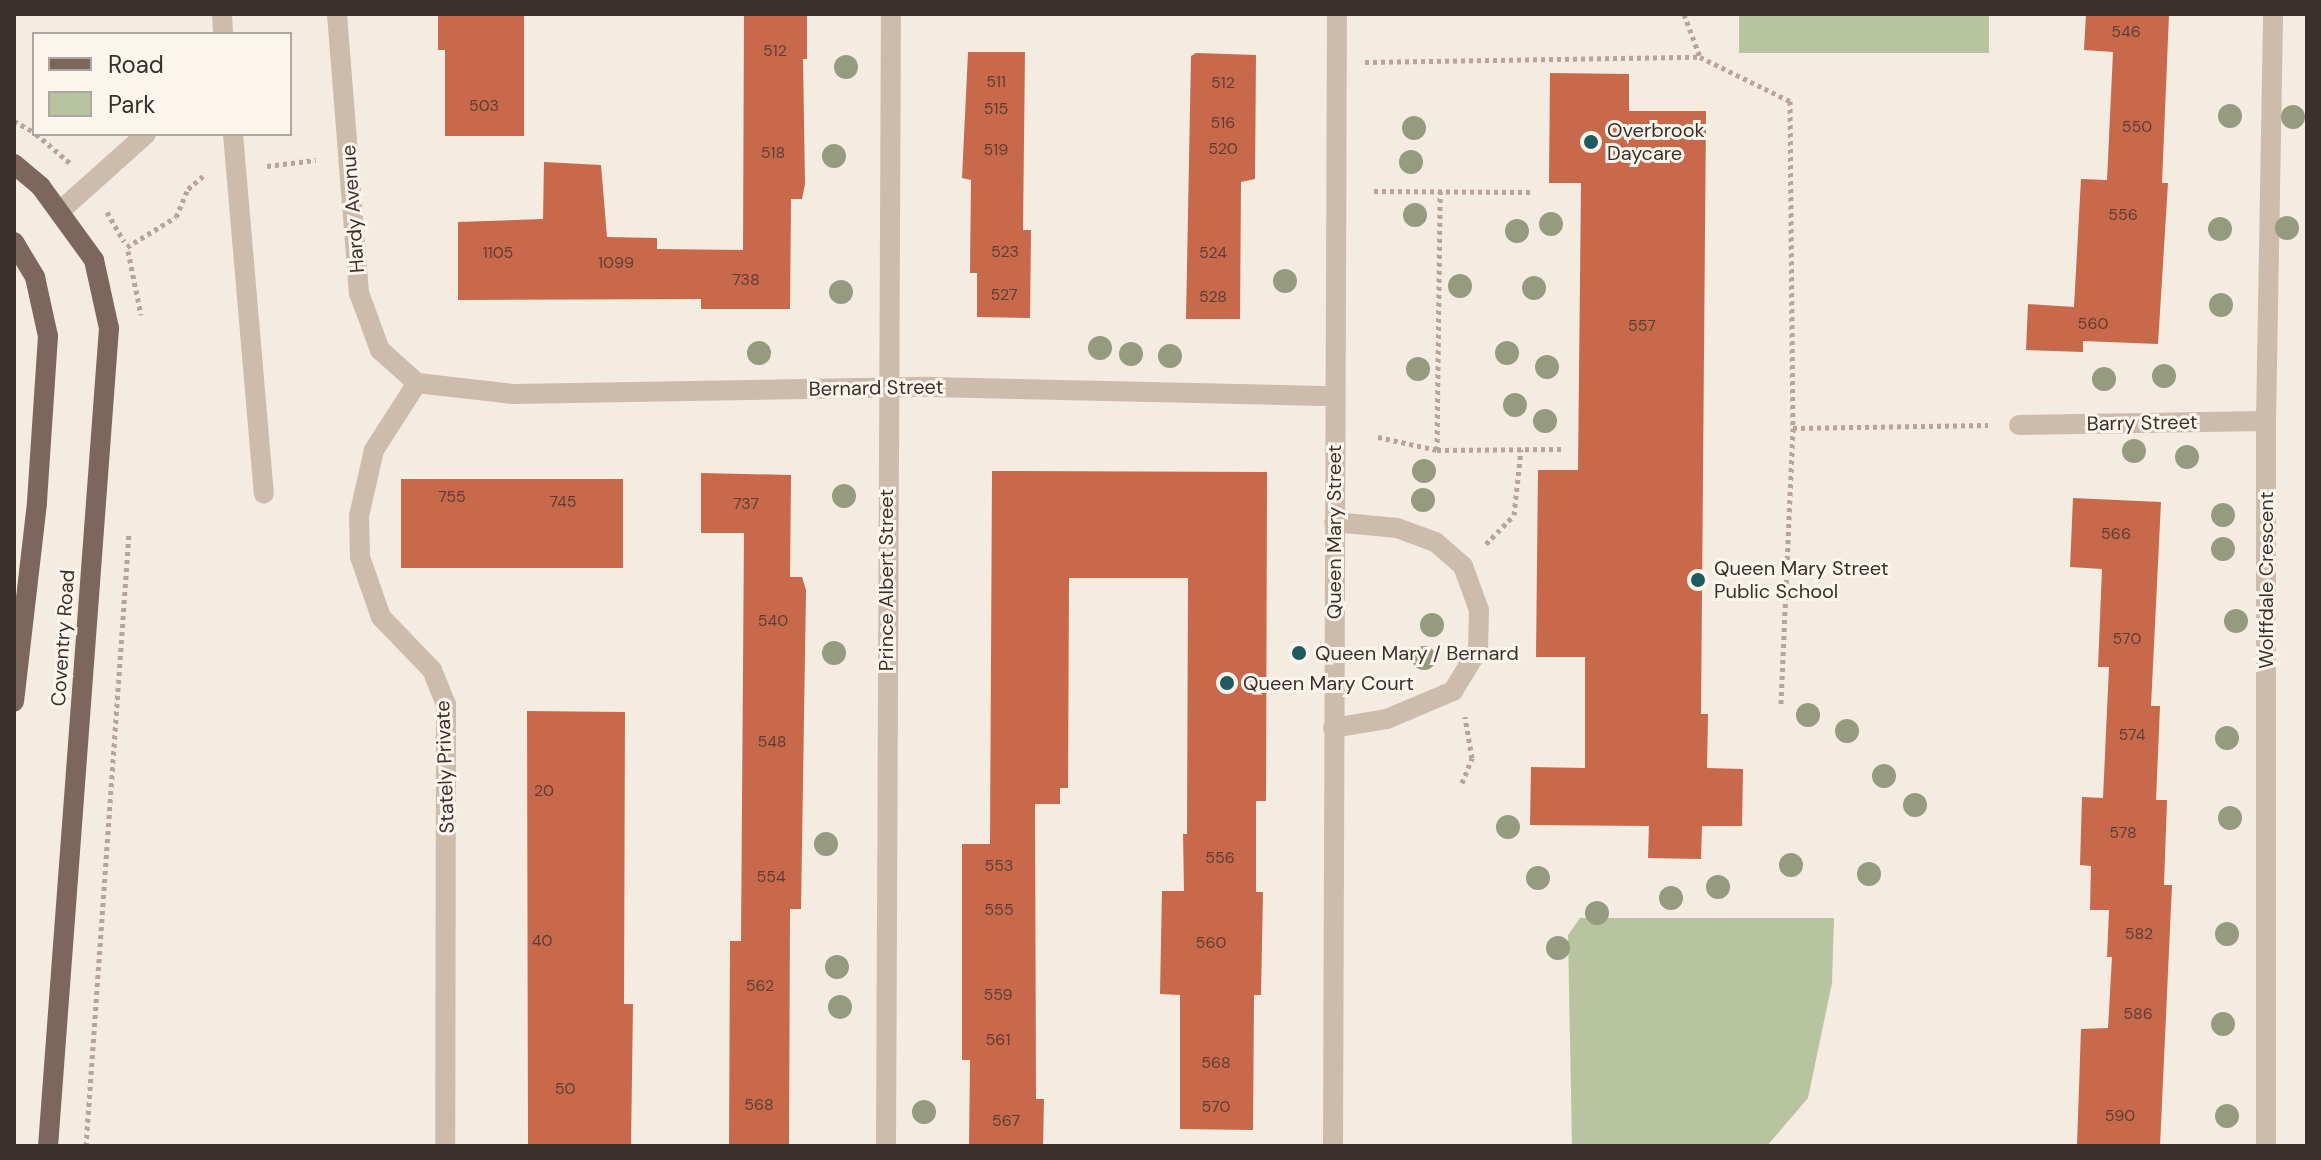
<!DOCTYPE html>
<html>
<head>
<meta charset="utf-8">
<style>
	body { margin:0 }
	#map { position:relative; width:2321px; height:1160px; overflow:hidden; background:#f4ebe1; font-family:"DM Sans",sans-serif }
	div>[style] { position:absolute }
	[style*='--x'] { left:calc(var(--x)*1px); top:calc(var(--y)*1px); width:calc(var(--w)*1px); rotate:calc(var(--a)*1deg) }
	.green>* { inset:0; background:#b8c4a0; transform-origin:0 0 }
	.building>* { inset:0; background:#c8694b; transform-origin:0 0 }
	.path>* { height:5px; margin-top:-2.5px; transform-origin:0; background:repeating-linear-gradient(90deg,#b9a596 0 4px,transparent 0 8px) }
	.minor>* { height:20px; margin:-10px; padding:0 10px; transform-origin:10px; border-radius:10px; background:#cdbbac }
	.major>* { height:20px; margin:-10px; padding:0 10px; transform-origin:10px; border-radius:10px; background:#7d675c }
	.trees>* { width:24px; height:24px; margin:-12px; border-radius:50%; background:#969b7f }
	.dots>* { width:22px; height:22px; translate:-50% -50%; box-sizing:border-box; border:4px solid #fbf5ee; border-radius:50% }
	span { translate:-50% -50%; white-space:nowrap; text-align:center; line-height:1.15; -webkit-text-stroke:6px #fbf5ee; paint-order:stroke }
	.number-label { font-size:16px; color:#5e3e33 }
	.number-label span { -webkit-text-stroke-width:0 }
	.poi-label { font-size:20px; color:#3b302b }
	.left { translate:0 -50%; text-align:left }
	.street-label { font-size:20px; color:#3b302b }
	.frame { position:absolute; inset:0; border:16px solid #3b302b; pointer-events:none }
	.legend { position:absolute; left:32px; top:32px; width:260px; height:104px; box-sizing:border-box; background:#fbf5ee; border:2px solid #aea6a0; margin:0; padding:10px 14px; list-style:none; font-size:24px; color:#3b302b }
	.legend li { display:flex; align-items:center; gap:16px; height:40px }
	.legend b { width:40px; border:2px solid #aea6a0 }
</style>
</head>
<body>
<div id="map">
	<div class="green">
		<i style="left:1739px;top:14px;width:250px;height:39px"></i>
		<i style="clip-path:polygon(1580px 918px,1834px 918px,1832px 983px,1808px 1098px,1767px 1146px,1572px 1146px,1568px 935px)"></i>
	</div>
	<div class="building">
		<i style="clip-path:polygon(438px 14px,524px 14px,524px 136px,445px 136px,445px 50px,438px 50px)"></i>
		<i style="clip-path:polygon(744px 14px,807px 14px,807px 59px,803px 59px,805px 184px,802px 199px,791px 199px,790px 309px,701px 309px,701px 299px,458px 300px,458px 222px,543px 219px,544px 162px,601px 165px,607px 237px,657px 238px,657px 249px,743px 250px)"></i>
		<i style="clip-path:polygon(2086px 14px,2169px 14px,2162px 183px,2168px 183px,2158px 344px,2083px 341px,2083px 352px,2026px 350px,2028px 304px,2074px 307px,2081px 179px,2107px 180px,2113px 52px,2084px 50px)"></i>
		<i style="clip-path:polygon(968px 52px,1025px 52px,1023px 230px,1031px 230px,1030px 318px,977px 317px,977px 273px,970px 273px,971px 180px,962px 178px)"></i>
		<i style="clip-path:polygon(1196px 53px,1256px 55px,1255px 179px,1241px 182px,1240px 319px,1186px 319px,1191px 56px)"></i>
		<i style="clip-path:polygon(1550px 73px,1629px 74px,1629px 111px,1706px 111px,1701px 714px,1708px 714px,1707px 768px,1743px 769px,1742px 826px,1702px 826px,1701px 859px,1648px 858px,1649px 826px,1530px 825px,1531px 767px,1585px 768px,1585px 657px,1536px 657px,1538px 470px,1578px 470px,1581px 183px,1549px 183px)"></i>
		<i style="clip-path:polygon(992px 471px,1267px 472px,1266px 801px,1256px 801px,1256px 892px,1263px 892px,1261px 995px,1254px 995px,1253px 1130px,1180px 1129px,1180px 995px,1160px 994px,1162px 891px,1184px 891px,1183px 834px,1187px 834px,1188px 578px,1069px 578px,1068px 788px,1060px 788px,1060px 804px,1035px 804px,1036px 1099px,1044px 1099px,1043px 1146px,969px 1146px,970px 1060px,962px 1060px,962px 844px,990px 844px)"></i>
		<i style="clip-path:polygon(701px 473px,791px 475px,790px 577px,802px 577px,806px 590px,801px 909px,790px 909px,789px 1146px,729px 1146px,730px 941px,741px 941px,744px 533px,701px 533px)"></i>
		<i style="left:623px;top:479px;width:89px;height:222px;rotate:90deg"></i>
		<i style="clip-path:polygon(2073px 498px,2161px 502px,2151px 706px,2160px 706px,2156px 800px,2167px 800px,2164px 885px,2172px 885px,2160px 1146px,2077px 1146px,2081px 1029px,2108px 1028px,2112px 957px,2107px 957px,2109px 910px,2090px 910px,2091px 866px,2080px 865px,2082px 797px,2103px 798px,2109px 667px,2098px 667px,2102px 569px,2070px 567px)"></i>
		<i style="clip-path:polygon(527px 711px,625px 712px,624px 1004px,633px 1004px,631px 1146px,528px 1146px)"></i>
	</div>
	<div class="path">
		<i style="--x:1684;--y:14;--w:46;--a:69.6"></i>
		<i style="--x:1365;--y:62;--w:335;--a:-0.9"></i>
		<i style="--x:1700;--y:57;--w:100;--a:26.1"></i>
		<i style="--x:1790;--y:101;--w:327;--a:89.5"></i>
		<i style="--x:1793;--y:428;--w:279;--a:92.5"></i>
		<i style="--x:14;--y:121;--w:23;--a:29"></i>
		<i style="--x:36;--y:134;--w:45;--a:40.5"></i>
		<i style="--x:267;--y:166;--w:49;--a:-7"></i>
		<i style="--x:1374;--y:191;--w:156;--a:0.4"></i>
		<i style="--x:107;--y:212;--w:34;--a:60"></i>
		<i style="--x:127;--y:247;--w:57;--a:-31.5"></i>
		<i style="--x:176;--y:217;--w:30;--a:-67"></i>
		<i style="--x:188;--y:189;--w:23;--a:-41"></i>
		<i style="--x:128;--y:251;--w:65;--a:78.5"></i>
		<i style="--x:1793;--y:428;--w:195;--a:-0.9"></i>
		<i style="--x:1378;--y:437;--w:60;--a:12.4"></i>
		<i style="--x:1437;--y:450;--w:126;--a:-0.5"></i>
		<i style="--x:1437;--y:450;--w:259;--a:-89.3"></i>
		<i style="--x:1486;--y:544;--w:40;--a:-46"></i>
		<i style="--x:1514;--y:515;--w:66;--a:-83.9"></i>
		<i style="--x:1462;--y:783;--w:27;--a:-68"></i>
		<i style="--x:1472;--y:758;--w:42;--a:-99.7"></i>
		<i style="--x:86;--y:1146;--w:616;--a:-85.99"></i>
	</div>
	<div class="minor">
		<i style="--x:222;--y:14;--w:20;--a:87"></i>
		<i style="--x:337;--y:14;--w:280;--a:85.5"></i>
		<i style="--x:359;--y:293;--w:61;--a:69.8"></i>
		<i style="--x:380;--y:350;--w:50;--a:41.7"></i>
		<i style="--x:417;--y:383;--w:98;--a:6.5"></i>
		<i style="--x:514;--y:394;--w:417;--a:-1"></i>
		<i style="--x:931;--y:387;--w:404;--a:1.3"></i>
		<i style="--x:233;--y:134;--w:361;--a:85.1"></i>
		<i style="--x:60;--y:211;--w:115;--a:-41.8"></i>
		<i style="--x:417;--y:383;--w:80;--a:122.7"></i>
		<i style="--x:374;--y:450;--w:68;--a:102.8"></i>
		<i style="--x:359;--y:516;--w:41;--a:88.6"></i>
		<i style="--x:360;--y:557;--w:64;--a:70.7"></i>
		<i style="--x:381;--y:617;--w:74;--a:46.1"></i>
		<i style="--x:432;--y:670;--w:37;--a:68"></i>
		<i style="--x:446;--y:704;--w:442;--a:90.1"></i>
		<i style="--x:2019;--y:425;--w:247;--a:-0.9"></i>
		<i style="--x:1333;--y:728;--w:55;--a:-9.5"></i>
		<i style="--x:1387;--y:719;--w:72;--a:-23"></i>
		<i style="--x:1453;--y:691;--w:48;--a:-58.6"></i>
		<i style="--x:1478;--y:650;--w:40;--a:-88.6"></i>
		<i style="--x:1479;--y:610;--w:47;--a:-110"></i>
		<i style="--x:1463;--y:566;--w:37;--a:-139"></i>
		<i style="--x:1435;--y:542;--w:40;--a:-159.8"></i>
		<i style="--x:1397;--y:528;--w:63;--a:-174.6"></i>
		<i style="--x:886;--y:1146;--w:1132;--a:-89.75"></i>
		<i style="--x:1333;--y:1146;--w:1132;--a:-89.8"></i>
		<i style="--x:2266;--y:1146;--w:725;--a:-90"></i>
		<i style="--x:2266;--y:421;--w:407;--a:-89"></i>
	</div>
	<div class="major">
		<i style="--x:14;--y:164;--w:35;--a:40"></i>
		<i style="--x:41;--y:187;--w:90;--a:54"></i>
		<i style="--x:94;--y:260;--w:70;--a:77.6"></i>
		<i style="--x:109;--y:328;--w:820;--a:94.26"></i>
		<i style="--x:14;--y:242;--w:41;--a:59"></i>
		<i style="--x:35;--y:277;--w:60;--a:77.6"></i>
		<i style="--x:48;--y:336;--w:167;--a:93.8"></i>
		<i style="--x:37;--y:503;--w:200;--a:96.6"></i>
	</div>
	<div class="trees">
		<i style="left:846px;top:67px"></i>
		<i style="left:2230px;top:116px"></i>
		<i style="left:2293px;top:117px"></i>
		<i style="left:1414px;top:128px"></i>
		<i style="left:834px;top:156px"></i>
		<i style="left:1411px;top:162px"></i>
		<i style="left:1415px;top:215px"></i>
		<i style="left:1551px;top:224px"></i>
		<i style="left:2287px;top:228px"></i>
		<i style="left:2220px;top:229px"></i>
		<i style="left:1517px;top:231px"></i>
		<i style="left:1285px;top:281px"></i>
		<i style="left:1460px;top:286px"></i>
		<i style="left:1534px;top:288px"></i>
		<i style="left:841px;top:292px"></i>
		<i style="left:2221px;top:305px"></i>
		<i style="left:1100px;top:348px"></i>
		<i style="left:759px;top:353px"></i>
		<i style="left:1507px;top:353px"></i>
		<i style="left:1131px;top:354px"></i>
		<i style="left:1170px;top:356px"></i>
		<i style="left:1547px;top:367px"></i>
		<i style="left:1418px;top:369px"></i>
		<i style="left:2164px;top:376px"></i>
		<i style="left:2104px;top:379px"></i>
		<i style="left:1515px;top:405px"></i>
		<i style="left:1545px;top:421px"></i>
		<i style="left:2134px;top:451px"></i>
		<i style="left:2187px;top:457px"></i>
		<i style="left:1424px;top:471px"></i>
		<i style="left:844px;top:496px"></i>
		<i style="left:1423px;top:500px"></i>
		<i style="left:2223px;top:515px"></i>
		<i style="left:2223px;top:549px"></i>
		<i style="left:2236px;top:621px"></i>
		<i style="left:1432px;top:625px"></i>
		<i style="left:834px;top:653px"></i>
		<i style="left:1424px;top:658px"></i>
		<i style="left:1808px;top:715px"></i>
		<i style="left:1847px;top:731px"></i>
		<i style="left:2227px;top:738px"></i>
		<i style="left:1884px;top:776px"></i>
		<i style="left:1915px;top:805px"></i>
		<i style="left:2230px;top:818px"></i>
		<i style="left:1508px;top:827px"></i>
		<i style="left:826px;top:844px"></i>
		<i style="left:1791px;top:865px"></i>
		<i style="left:1869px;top:874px"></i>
		<i style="left:1538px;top:878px"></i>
		<i style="left:1718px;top:887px"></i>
		<i style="left:1671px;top:898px"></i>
		<i style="left:1597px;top:913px"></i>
		<i style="left:2227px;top:934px"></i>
		<i style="left:1558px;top:948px"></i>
		<i style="left:837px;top:967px"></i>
		<i style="left:840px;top:1007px"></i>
		<i style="left:2223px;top:1024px"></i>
		<i style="left:924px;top:1112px"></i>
		<i style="left:2227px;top:1116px"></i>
	</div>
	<div class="dots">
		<i style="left:1591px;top:142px;background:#1f5a5e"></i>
		<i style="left:1698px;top:580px;background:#1f5a5e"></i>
		<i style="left:1299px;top:653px;background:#1f5a5e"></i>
		<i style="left:1227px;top:683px;background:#1f5a5e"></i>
	</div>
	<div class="number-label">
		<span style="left:2126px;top:32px">546</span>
		<span style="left:775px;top:51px">512</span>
		<span style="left:996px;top:82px">511</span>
		<span style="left:1223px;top:83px">512</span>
		<span style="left:484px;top:106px">503</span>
		<span style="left:996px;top:109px">515</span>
		<span style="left:1223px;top:123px">516</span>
		<span style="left:2137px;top:127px">550</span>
		<span style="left:1223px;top:149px">520</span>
		<span style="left:996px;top:150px">519</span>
		<span style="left:773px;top:153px">518</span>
		<span style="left:2123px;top:215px">556</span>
		<span style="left:1005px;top:252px">523</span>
		<span style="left:498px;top:253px">1105</span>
		<span style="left:1213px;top:253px">524</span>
		<span style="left:616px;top:263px">1099</span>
		<span style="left:746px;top:280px">738</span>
		<span style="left:1004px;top:295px">527</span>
		<span style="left:1213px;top:297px">528</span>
		<span style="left:2093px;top:324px">560</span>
		<span style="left:1642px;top:326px">557</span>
		<span style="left:452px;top:497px">755</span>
		<span style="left:563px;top:502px">745</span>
		<span style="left:746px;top:504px">737</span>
		<span style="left:2116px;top:534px">566</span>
		<span style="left:773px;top:621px">540</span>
		<span style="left:2127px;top:639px">570</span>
		<span style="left:2132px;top:735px">574</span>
		<span style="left:772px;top:742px">548</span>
		<span style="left:544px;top:791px">20</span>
		<span style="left:2123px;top:833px">578</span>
		<span style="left:1220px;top:858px">556</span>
		<span style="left:999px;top:866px">553</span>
		<span style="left:771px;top:877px">554</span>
		<span style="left:999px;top:910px">555</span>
		<span style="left:2139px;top:934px">582</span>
		<span style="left:542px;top:941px">40</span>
		<span style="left:1211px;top:943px">560</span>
		<span style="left:760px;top:986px">562</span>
		<span style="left:998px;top:995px">559</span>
		<span style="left:2138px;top:1014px">586</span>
		<span style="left:998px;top:1040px">561</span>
		<span style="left:1216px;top:1063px">568</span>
		<span style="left:565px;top:1089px">50</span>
		<span style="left:759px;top:1105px">568</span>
		<span style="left:1216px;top:1107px">570</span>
		<span style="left:2120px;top:1116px">590</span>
		<span style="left:1006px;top:1121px">567</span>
	</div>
	<div class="poi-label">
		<span class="left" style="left:1607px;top:142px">Overbrook<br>Daycare</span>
		<span class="left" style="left:1714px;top:580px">Queen Mary Street<br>Public School</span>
		<span class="left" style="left:1315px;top:653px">Queen Mary / Bernard</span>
		<span class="left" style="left:1243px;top:683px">Queen Mary Court</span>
	</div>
	<div class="street-label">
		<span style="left:353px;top:209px;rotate:-94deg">Hardy Avenue</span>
		<span style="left:876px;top:388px;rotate:-1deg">Bernard Street</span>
		<span style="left:2142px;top:423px;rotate:-1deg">Barry Street</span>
		<span style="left:1334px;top:532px;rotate:-90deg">Queen Mary Street</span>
		<span style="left:886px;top:580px;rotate:-90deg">Prince Albert Street</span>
		<span style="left:2266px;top:580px;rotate:-90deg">Wolffdale Crescent</span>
		<span style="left:63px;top:638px;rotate:-86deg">Coventry Road</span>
		<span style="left:445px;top:767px;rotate:-92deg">Stately Private</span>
	</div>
	<div class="frame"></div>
	<ul class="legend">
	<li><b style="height:10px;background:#7d675c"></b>Road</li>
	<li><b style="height:22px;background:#b8c4a0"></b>Park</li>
	</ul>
</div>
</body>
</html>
